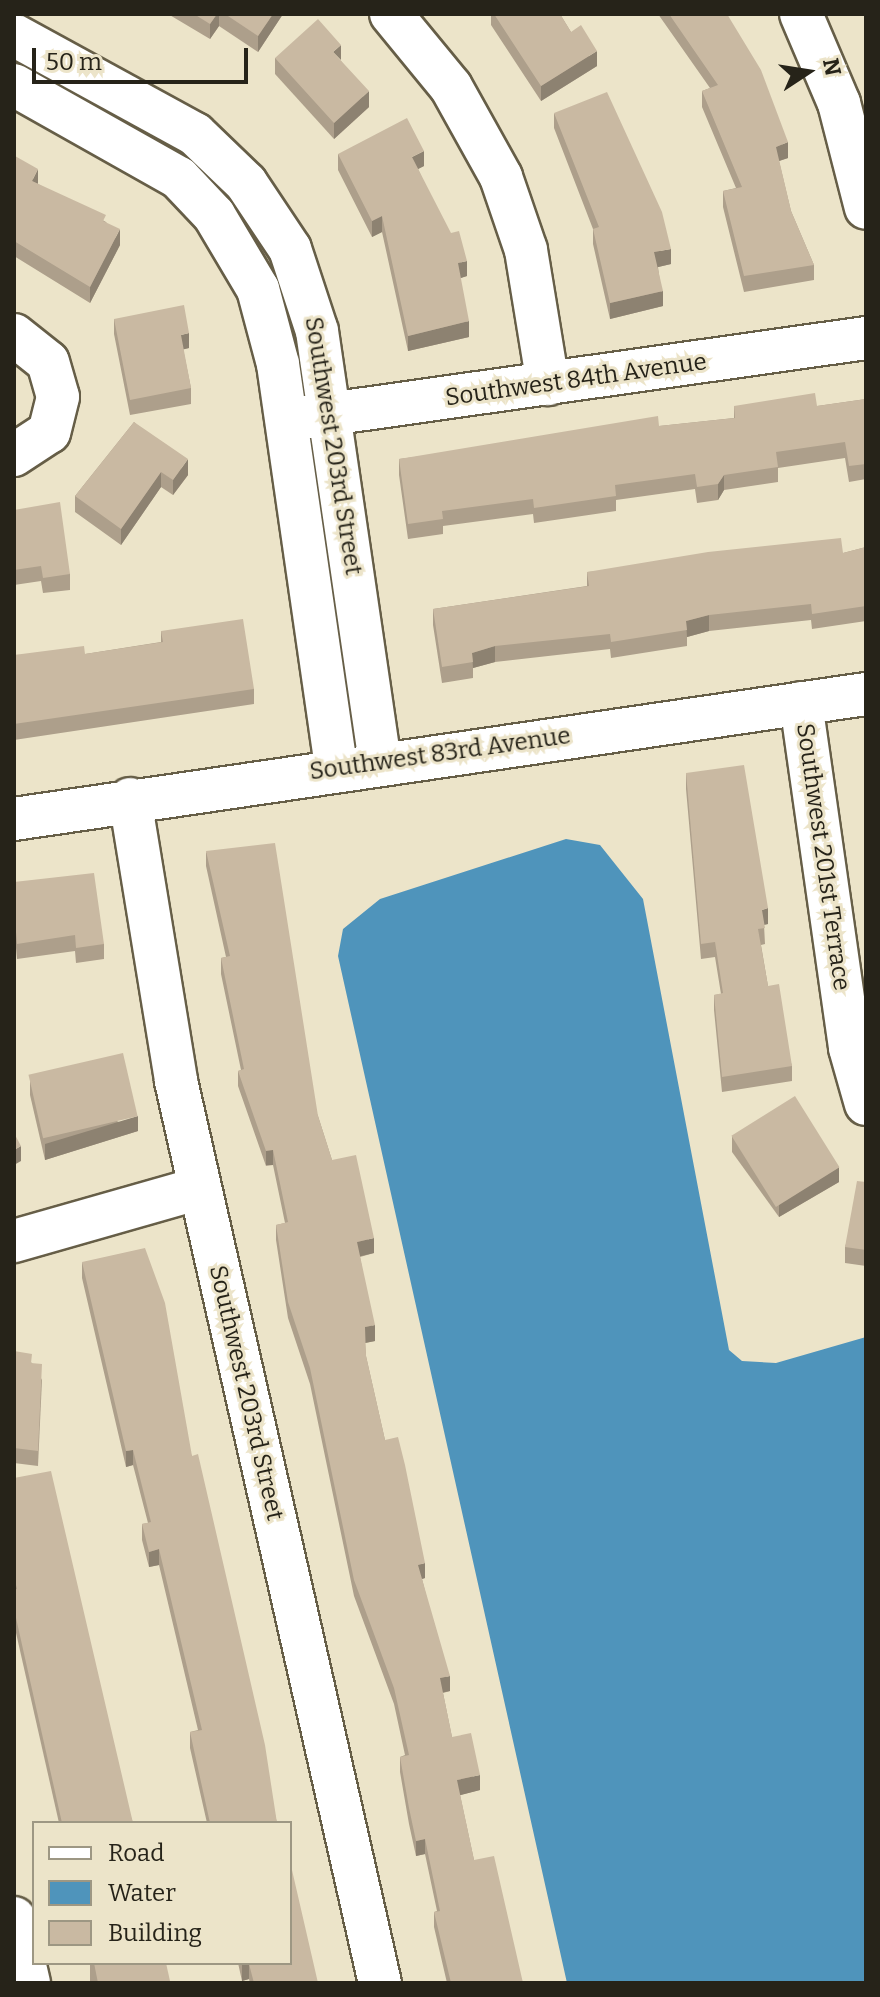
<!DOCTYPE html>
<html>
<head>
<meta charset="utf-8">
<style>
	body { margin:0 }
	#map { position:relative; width:880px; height:1997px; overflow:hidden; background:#ece4c9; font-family:Bitter,serif }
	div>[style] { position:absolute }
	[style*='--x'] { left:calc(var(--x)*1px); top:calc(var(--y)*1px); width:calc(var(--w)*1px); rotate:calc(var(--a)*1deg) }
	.water>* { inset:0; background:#4f94bb }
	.roads { filter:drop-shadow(2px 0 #665e47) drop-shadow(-2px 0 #665e47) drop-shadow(0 2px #665e47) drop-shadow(0 -2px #665e47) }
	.minor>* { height:42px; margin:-21px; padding:0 21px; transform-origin:21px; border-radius:21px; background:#fff }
	.wall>* { inset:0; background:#ad9f8b; transform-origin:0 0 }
	.shaded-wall>* { inset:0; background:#8d8271; transform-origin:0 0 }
	.building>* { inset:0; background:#c9b9a2; transform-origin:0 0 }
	span { translate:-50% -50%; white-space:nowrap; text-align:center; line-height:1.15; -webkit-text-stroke:6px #ece4c9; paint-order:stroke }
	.street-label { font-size:24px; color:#262319 }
	.frame { position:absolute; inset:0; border:16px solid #262319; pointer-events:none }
	.legend { position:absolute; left:32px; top:1821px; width:260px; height:144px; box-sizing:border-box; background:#ece4c9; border:2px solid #9d9783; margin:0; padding:10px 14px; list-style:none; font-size:24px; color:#262319 }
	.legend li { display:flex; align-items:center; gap:16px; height:40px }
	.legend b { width:40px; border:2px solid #9d9783 }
	.north { position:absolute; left:768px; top:32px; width:80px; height:80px; -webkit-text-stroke:6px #ece4c9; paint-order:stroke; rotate:78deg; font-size:22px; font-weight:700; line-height:32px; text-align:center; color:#262319 }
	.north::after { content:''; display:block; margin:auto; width:28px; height:36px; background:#262319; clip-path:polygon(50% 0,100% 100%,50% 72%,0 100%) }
	.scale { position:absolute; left:32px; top:48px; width:216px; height:36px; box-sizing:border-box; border:4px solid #262319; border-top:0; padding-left:10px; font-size:24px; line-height:28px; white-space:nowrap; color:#262319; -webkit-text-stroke:6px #ece4c9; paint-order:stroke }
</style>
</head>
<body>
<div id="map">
	<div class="water">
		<i style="clip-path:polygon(566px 839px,600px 845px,643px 899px,729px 1350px,742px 1361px,776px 1363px,866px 1337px,866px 1983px,567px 1983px,338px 956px,343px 929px,380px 899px)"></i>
	</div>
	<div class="roads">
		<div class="minor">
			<i style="--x:391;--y:14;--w:94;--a:50.6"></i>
			<i style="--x:451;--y:87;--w:103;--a:60.9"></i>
			<i style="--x:501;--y:177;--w:77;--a:71.1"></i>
			<i style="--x:526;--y:250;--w:136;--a:80.7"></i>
			<i style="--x:801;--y:14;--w:97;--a:66.9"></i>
			<i style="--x:839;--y:103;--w:108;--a:75.6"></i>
			<i style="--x:14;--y:35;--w:206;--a:28.7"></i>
			<i style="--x:195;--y:134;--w:71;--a:43.9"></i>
			<i style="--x:246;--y:183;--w:79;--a:56.3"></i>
			<i style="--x:290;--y:249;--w:86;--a:71.8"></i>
			<i style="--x:317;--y:331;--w:436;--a:81.7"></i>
			<i style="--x:14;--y:85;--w:189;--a:29.4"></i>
			<i style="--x:179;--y:178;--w:51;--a:46.6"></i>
			<i style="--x:214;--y:215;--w:86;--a:59.3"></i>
			<i style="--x:258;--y:289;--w:78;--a:75.1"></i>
			<i style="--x:278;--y:364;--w:408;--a:81.8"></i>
			<i style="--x:14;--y:335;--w:43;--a:38.5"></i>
			<i style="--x:48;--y:362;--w:36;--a:74"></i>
			<i style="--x:58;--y:397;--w:36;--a:104"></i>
			<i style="--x:49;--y:432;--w:42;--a:146.7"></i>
			<i style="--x:301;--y:418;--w:571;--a:-8.06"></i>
			<i style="--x:801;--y:703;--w:348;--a:81.9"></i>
			<i style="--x:850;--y:1048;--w:58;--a:74.1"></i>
			<i style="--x:130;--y:799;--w:286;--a:80.7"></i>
			<i style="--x:176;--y:1081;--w:925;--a:77.26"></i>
			<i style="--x:14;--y:819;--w:861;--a:-8.35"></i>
			<i style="--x:14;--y:1241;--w:193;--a:-15.9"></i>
			<i style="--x:14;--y:1918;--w:67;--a:77"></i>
		</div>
	</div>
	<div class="wall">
		<i style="clip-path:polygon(168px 14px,283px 14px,258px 52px,219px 26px,210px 39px)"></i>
		<i style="clip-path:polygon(491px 14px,560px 14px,571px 32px,597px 66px,541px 101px,491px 25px)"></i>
		<i style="clip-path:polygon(658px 14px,727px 14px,788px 158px,779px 161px,791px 211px,814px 265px,814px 280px,744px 292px,723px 207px,723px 191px,736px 188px,702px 107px,702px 91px,710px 88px)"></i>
		<i style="clip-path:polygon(275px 58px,341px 61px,369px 107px,334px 139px,275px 74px)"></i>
		<i style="clip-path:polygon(554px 113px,671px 264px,658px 267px,663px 306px,610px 319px,593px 244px,593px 229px,554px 128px)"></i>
		<i style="clip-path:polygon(338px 154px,424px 166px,418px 169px,467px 276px,460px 278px,469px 337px,408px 351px,382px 232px,372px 237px,338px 170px)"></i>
		<i style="clip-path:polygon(14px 158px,38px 184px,106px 222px,120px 245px,90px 303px,14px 256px)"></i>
		<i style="clip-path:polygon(114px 319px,189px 348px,183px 349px,191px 388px,191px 404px,130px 415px,114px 334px)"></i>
		<i style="clip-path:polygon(866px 399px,866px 479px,849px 482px,845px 458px,778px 468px,778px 482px,724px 490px,718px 500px,697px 503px,695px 489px,616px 500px,616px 511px,534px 523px,533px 514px,443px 526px,443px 534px,408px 539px,399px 475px,399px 459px,659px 426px,734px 418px,734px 406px,817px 406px)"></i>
		<i style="clip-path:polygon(134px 422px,188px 475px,173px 495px,161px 487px,121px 545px,75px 512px,75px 496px)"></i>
		<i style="clip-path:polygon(14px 510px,70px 574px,70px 590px,43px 593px,41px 581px,14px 585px)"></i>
		<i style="clip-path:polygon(866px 547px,866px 621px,812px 629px,811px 620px,709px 631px,687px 637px,687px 646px,611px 658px,610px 649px,495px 662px,473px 668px,473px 678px,442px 683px,433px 625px,433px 609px,587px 586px,587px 572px,843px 553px)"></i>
		<i style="clip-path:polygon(161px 631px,254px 689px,254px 704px,14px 740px,14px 655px,85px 654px,161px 642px)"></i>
		<i style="clip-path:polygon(686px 773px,768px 924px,764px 925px,765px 944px,761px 945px,768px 986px,792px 1066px,792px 1081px,722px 1092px,714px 1010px,714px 995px,721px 994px,715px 957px,701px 959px,686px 789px)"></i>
		<i style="clip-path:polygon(206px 851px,318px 1116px,332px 1160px,374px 1253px,360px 1257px,375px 1341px,365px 1343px,366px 1356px,385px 1440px,425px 1578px,422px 1579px,450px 1691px,443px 1693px,452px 1737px,480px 1790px,460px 1795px,474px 1860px,523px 1983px,447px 1983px,434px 1927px,434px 1912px,437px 1911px,425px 1854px,416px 1856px,409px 1824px,400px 1772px,400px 1757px,405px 1755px,394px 1704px,354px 1596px,310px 1384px,288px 1318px,276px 1240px,276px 1225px,285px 1223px,273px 1165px,266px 1166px,238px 1086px,238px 1071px,241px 1070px,221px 974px,221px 958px,226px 957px,206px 866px)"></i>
		<i style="clip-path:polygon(14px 882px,104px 944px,104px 959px,76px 963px,75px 951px,17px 959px,16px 948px,14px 948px)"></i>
		<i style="clip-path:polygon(30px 1080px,138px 1131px,45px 1160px,30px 1095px)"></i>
		<i style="clip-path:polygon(732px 1136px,839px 1182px,779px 1217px,732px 1152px)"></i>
		<i style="clip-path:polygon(866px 1182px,866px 1266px,845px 1263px,845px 1247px)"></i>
		<i style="clip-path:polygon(82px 1262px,192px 1456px,277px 1823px,207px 1823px,190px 1748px,190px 1732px,198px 1730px,159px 1565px,149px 1567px,142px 1540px,142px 1524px,148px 1523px,133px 1465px,126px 1467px,82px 1278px)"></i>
		<i style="clip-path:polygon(14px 1351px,32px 1363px,42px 1380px,38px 1466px,14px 1463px)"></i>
		<i style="clip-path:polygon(14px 1478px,133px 1823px,59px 1823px,14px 1624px)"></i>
		<i style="left:90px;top:1963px;width:76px;height:21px"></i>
		<i style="clip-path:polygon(238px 1963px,290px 1963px,318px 1983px,250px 1983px,249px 1979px,242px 1981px)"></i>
	</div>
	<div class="shaded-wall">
		<i style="clip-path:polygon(217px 14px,219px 14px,219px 26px,210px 39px,210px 24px)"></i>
		<i style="clip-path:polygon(273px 14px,283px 14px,258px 52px,258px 36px)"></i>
		<i style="clip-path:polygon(341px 45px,341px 60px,333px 52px)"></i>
		<i style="clip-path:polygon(597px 51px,597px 66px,541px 101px,541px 86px)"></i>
		<i style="clip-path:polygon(369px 91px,369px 107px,334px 139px,334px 123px)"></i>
		<i style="clip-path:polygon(788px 142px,788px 158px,776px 162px,776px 147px)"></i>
		<i style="clip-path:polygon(424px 151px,424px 166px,412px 172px,412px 157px)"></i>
		<i style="clip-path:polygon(38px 169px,38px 184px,32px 181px)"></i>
		<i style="clip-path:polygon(382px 216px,382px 232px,372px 237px,372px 221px)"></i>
		<i style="clip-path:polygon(120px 229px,120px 245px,90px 303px,90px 287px)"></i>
		<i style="clip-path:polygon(671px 249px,671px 264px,654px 268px,654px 252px)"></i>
		<i style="clip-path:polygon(467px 261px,467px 276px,458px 279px,458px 263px)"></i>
		<i style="clip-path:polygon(663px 291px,663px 306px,610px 319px,610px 303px)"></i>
		<i style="clip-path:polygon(469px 321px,469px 337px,408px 351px,408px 336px)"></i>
		<i style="clip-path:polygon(189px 333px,189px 348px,181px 350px,181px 335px)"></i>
		<i style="clip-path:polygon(188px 459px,188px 475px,173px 495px,173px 480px)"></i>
		<i style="clip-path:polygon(161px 472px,161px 487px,121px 545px,121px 529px)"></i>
		<i style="clip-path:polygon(724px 475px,724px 490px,718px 500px,718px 484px)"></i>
		<i style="clip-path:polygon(709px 615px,709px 631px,687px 637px,686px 621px)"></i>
		<i style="clip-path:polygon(495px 646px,495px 662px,473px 668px,472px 653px)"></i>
		<i style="clip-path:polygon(768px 908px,768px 924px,762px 925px,762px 910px)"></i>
		<i style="clip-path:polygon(138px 1116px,138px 1131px,45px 1160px,45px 1144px)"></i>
		<i style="clip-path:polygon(21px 1146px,21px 1161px,14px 1165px,14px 1150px)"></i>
		<i style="left:273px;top:1150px;width:15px;height:7px;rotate:90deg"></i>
		<i style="clip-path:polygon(839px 1167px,839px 1182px,779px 1217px,779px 1202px)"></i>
		<i style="clip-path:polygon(374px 1238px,374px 1253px,357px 1257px,357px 1242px)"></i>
		<i style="clip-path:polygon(375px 1325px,375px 1341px,365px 1343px,365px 1327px)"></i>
		<i style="clip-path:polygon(133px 1450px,133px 1465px,126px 1467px,126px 1451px)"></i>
		<i style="clip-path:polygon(159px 1549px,159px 1565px,149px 1567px,149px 1552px)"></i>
		<i style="clip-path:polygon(425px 1563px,425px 1578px,418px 1580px,418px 1565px)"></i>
		<i style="clip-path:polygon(450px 1676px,450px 1691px,440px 1693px,440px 1678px)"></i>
		<i style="clip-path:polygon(480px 1775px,480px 1790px,457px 1796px,457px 1780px)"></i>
		<i style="clip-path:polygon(425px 1839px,425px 1854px,416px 1856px,416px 1841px)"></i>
		<i style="clip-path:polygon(249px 1964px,249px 1979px,242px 1981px,242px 1965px)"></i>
	</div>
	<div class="building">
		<i style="clip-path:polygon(194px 14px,217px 14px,210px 24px)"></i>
		<i style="clip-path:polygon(225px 14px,273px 14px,258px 36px)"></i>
		<i style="clip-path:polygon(494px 14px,560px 14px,571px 32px,581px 25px,597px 51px,541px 86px)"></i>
		<i style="clip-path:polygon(669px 14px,727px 14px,761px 70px,788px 142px,776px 147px,791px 211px,814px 265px,744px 276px,723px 191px,742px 187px,702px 91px,718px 85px)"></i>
		<i style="clip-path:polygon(318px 19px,341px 45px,333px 52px,369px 91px,334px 123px,275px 58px)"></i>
		<i style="clip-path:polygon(607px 92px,662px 212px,671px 249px,654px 252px,663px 291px,610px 303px,593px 229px,599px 227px,554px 113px)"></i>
		<i style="clip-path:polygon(407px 118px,424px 151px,412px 157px,451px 233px,459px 231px,467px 261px,458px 263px,469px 321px,408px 336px,382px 216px,372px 221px,338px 154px)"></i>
		<i style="clip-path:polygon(15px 156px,38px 169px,32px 181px,106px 215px,103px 221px,120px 229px,90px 287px,14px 241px)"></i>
		<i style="clip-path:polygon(184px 305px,189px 333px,181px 335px,191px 388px,130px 400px,114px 319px)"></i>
		<i style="clip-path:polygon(815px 393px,817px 406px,866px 399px,866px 464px,849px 466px,845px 442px,776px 452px,778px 467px,724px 475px,718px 484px,697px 487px,695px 474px,615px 485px,616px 496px,534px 508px,533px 499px,442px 511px,443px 519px,408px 524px,399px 459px,658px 416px,659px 426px,735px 418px,734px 406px)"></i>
		<i style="clip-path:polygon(134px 422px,188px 459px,173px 480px,161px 472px,121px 529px,75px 496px)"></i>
		<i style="clip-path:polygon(60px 502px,70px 574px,43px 578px,41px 566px,14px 570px,14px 510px)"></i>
		<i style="clip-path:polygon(841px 538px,843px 553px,866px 547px,866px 606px,812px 614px,811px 604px,709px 615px,686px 621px,687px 630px,611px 642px,610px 634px,495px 646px,472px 653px,473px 662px,442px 667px,433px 609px,589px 586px,587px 572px,708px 552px)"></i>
		<i style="clip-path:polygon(243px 619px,254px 689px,14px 724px,14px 655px,84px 646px,85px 654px,163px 642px,161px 631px)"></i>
		<i style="clip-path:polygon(744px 765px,768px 908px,762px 910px,765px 928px,758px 929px,768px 986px,779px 984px,792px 1066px,722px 1077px,714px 995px,723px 993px,715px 942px,701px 944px,686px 773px)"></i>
		<i style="clip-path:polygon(275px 843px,318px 1116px,332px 1160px,356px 1155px,374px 1238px,357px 1242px,375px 1325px,365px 1327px,366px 1356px,385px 1440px,398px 1437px,405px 1465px,425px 1563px,418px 1565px,450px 1676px,440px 1678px,452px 1737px,471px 1733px,480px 1775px,457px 1780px,474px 1860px,494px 1856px,523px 1983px,451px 1983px,434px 1912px,440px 1911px,425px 1839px,416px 1841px,409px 1808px,400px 1757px,409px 1755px,394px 1688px,354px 1580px,310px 1368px,288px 1302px,276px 1225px,288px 1222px,273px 1150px,266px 1151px,238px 1071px,244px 1069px,221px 958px,230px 956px,206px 851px)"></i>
		<i style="clip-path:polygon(94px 873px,104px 944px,76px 948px,75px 935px,17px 944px,16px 932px,14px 932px,14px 882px)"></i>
		<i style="left:123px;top:1053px;width:65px;height:97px;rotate:77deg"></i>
		<i style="left:795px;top:1096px;width:84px;height:75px;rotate:58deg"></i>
		<i style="clip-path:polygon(14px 1133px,21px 1146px,14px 1150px)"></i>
		<i style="clip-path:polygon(857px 1181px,866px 1182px,866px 1250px,845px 1247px)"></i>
		<i style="clip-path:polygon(145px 1248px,165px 1303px,192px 1456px,198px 1454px,265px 1745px,277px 1823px,210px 1823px,190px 1732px,202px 1730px,159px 1549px,149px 1552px,142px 1524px,151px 1522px,133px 1450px,126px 1451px,82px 1262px)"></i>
		<i style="clip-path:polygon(14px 1351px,32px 1354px,31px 1363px,42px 1364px,38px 1451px,14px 1448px)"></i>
		<i style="clip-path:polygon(51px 1471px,133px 1823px,62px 1823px,14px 1609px,14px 1590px,17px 1589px,14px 1577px,14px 1478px)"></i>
		<i style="clip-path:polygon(290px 1870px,292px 1870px,318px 1983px,254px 1983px,249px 1964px,242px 1965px,241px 1963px,290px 1963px)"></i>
		<i style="clip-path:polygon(94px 1963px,166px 1963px,170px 1981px,162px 1983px,98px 1983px)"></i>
	</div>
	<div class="street-label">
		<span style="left:576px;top:380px;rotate:-8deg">Southwest 84th Avenue</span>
		<span style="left:333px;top:446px;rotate:81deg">Southwest 203rd Street</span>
		<span style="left:440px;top:754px;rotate:-8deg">Southwest 83rd Avenue</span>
		<span style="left:823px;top:857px;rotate:82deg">Southwest 201st Terrace</span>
		<span style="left:246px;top:1393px;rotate:77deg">Southwest 203rd Street</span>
	</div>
	<div class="frame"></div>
	<ul class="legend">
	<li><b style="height:10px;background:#fff"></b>Road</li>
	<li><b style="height:22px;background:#4f94bb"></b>Water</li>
	<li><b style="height:22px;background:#c9b9a2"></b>Building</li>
	</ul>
	<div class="north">N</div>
	<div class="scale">50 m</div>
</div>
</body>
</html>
